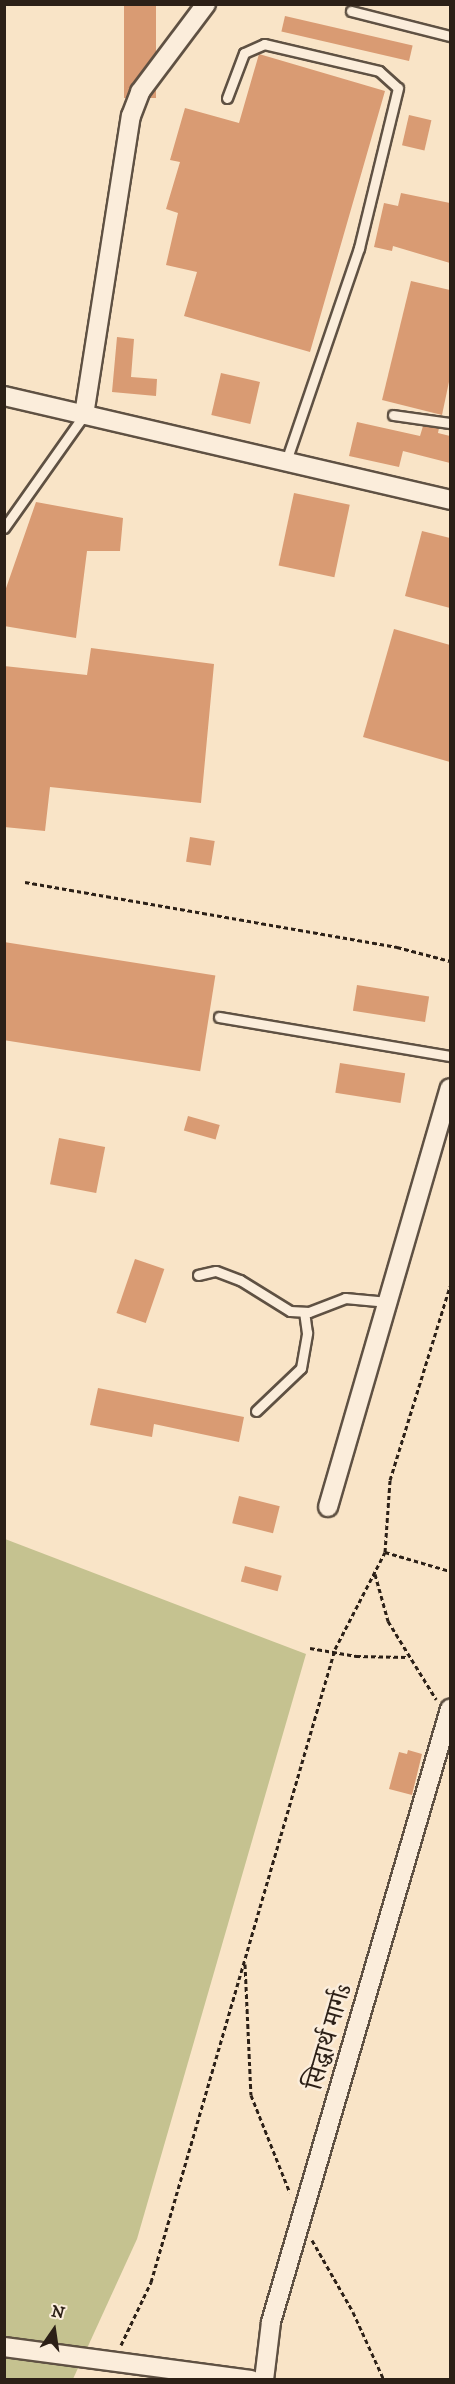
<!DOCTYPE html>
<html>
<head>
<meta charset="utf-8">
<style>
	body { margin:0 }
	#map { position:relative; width:455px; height:2384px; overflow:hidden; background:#f9e4c7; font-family:"IM FELL DW Pica","Noto Serif Devanagari",serif }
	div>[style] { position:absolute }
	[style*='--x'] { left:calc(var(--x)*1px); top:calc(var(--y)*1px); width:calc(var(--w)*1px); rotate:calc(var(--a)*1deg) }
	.green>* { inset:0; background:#c5c290 }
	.building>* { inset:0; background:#d99b73; transform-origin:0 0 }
	.path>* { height:3px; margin-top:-1.5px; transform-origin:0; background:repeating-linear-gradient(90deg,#2c2017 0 4.5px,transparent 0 7.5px) }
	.roads { filter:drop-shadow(2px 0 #5f5143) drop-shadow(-2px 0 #5f5143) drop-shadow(0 2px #5f5143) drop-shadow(0 -2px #5f5143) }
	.lane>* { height:9px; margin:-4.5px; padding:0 4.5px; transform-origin:4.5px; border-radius:4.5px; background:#fbeddb }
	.street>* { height:18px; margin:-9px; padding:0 9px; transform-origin:9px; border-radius:9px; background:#fbeddb }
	span { translate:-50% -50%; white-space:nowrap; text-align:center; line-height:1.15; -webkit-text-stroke:5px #fbeddb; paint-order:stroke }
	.street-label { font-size:26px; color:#2c2017 }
	.frame { position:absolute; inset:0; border:6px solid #2c2017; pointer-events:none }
	.north { position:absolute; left:24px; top:2300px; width:60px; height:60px; -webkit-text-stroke:4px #fbeddb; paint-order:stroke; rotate:13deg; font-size:16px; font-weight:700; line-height:24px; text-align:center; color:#2c2017 }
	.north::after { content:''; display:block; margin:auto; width:21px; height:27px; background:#2c2017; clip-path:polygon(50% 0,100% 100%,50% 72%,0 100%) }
</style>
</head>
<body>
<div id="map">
	<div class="green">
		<i style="clip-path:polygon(5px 1539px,306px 1654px,137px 2239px,73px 2379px,5px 2380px)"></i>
	</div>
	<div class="building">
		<i style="left:124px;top:4px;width:32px;height:94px"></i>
		<i style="left:285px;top:16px;width:131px;height:16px;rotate:13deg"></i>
		<i style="clip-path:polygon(259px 54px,385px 91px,310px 352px,184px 316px,197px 272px,166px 265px,178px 213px,166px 209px,180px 162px,170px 160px,185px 108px,239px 123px)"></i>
		<i style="left:409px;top:115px;width:23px;height:31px;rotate:13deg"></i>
		<i style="clip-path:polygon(401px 193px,450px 203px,450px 263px,393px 246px,392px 251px,374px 247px,384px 203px,398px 206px)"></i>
		<i style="clip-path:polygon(411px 281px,450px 290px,450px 377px,442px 415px,382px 400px)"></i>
		<i style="clip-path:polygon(117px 337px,134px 339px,131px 377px,157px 379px,156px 396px,112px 392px)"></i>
		<i style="left:221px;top:373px;width:40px;height:43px;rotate:13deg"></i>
		<i style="clip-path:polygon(357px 422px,420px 436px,423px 426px,439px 428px,438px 433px,450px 436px,450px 463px,403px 451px,399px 467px,349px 456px)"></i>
		<i style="left:294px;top:493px;width:57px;height:74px;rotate:12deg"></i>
		<i style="clip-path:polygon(36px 502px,123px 518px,120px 551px,87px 551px,76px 638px,4px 626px,4px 594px)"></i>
		<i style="clip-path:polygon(422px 531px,450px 538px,450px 608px,405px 596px)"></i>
		<i style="clip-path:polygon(394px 629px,450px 645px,450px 762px,363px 737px)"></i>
		<i style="clip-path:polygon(91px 648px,214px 664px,201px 803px,50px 787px,45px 831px,4px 827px,4px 666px,87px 675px)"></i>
		<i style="left:190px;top:837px;width:25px;height:25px;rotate:9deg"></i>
		<i style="left:4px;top:942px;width:214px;height:97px;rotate:9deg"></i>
		<i style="left:357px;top:985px;width:73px;height:26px;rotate:9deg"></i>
		<i style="left:340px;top:1063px;width:66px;height:30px;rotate:9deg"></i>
		<i style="left:188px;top:1116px;width:33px;height:15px;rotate:16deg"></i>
		<i style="left:59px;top:1138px;width:47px;height:47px;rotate:11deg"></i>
		<i style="left:135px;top:1259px;width:31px;height:57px;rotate:19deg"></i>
		<i style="clip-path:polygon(98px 1388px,244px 1417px,239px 1442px,154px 1424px,152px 1437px,90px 1425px)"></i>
		<i style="left:239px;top:1496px;width:42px;height:28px;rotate:14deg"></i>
		<i style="left:245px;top:1566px;width:38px;height:16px;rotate:15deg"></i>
		<i style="clip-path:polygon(408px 1750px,422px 1754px,412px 1795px,389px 1789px,399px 1752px,407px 1754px)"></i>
	</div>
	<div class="path">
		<i style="--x:25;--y:882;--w:378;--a:9.9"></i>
		<i style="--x:397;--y:947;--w:55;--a:14.8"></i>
		<i style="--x:385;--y:1552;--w:68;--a:16.3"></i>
		<i style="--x:375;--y:1574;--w:49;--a:74.5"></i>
		<i style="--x:388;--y:1621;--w:92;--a:58.4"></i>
		<i style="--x:310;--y:1648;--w:47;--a:9.9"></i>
		<i style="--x:356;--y:1656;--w:51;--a:1.1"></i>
		<i style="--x:245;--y:1964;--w:131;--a:87.4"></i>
		<i style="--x:251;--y:2095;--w:105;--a:68.3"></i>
		<i style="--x:312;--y:2240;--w:83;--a:60.3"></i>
		<i style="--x:353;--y:2312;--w:75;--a:65.5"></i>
		<i style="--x:121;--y:2345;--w:70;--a:-64.5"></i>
		<i style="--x:151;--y:2282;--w:659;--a:-73.79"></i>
		<i style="--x:335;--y:1649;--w:109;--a:-62.7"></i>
		<i style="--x:385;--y:1552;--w:72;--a:-86"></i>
		<i style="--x:390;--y:1480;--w:203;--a:-72.8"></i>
	</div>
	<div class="roads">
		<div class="lane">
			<i style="--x:351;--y:11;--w:102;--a:14.2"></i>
			<i style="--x:227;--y:98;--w:48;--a:-69.3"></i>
			<i style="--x:244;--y:53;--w:22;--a:-24"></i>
			<i style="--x:264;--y:44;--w:118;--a:13.2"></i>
			<i style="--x:379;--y:71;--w:25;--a:42"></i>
			<i style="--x:398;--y:88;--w:165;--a:103.7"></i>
			<i style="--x:359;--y:248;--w:225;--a:108.9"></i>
			<i style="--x:393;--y:415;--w:58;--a:8"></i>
			<i style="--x:4;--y:528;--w:138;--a:-54.7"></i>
			<i style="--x:219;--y:1017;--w:234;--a:9.6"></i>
			<i style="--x:198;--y:1275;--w:18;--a:-13"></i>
			<i style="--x:216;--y:1271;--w:26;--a:21"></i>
			<i style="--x:240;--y:1280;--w:59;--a:31.8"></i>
			<i style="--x:290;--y:1311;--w:19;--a:3"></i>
			<i style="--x:309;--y:1312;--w:39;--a:-21"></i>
			<i style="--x:345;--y:1298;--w:43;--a:5.3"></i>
			<i style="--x:256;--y:1411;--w:62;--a:-43.7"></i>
			<i style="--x:301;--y:1368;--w:36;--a:-80"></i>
			<i style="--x:307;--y:1333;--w:21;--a:-98"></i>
		</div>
		<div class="street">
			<i style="--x:4;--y:396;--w:458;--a:13.1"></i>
			<i style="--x:84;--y:415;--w:303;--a:-81.1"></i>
			<i style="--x:131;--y:116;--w:26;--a:-69"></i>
			<i style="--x:140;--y:92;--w:110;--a:-53.1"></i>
			<i style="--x:328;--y:1507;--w:436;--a:-73.8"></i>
			<i style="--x:4;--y:2347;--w:249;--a:7.6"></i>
			<i style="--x:264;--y:2380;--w:58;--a:-83.1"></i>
			<i style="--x:271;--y:2322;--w:639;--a:-73.72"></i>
		</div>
	</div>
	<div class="street-label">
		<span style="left:329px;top:2037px;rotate:-74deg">सिद्धार्थ मार्गs</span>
	</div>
	<div class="frame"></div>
	<div class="north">N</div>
</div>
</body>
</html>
